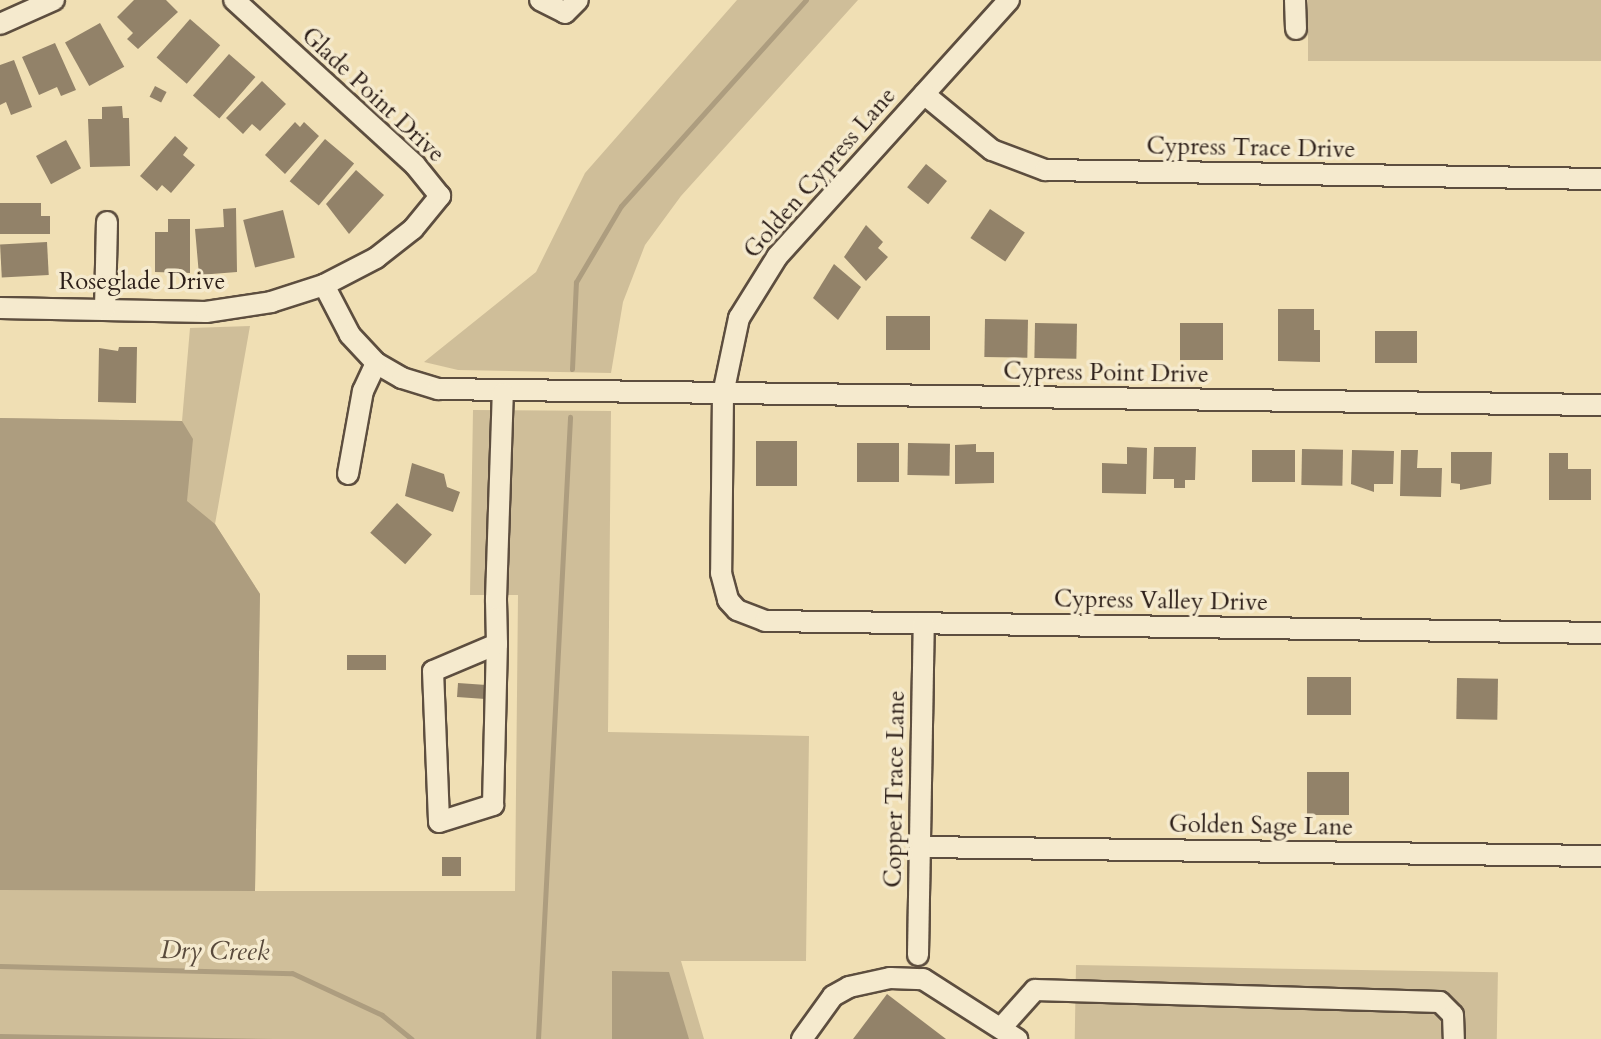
<!DOCTYPE html>
<html>
<head>
<meta charset="utf-8">
<style>
	body { margin:0 }
	#map { position:relative; width:1601px; height:1039px; overflow:hidden; background:#f0dfb4; font-family:Cardo,serif }
	div>[style] { position:absolute }
	[style*='--x'] { left:calc(var(--x)*1px); top:calc(var(--y)*1px); width:calc(var(--w)*1px); rotate:calc(var(--a)*1deg) }
	.green>* { inset:0; background:#cfbe99; transform-origin:0 0 }
	.water>* { inset:0; background:#ad9d7f }
	.stream>* { height:5px; margin:-2.5px; padding:0 2.5px; transform-origin:2.5px; border-radius:2.5px; background:#ad9d7f }
	.building>* { inset:0; background:#928269; transform-origin:0 0 }
	.roads { filter:drop-shadow(2px 0 #5d4e3f) drop-shadow(-2px 0 #5d4e3f) drop-shadow(0 2px #5d4e3f) drop-shadow(0 -2px #5d4e3f) }
	.minor>* { height:20px; margin:-10px; padding:0 10px; transform-origin:10px; border-radius:10px; background:#f5eace }
	span { translate:-50% -50%; white-space:nowrap; text-align:center; line-height:1.15; -webkit-text-stroke:7px #f5eace; paint-order:stroke }
	.street-label { font-size:24px; color:#2c1e18 }
	.water-label { font-size:26px; color:#594a3c; font-style:italic }
</style>
</head>
<body>
<div id="map">
	<div class="green">
		<i style="clip-path:polygon(737px 0,858px 0,681px 196px,645px 245px,623px 302px,611px 373px,458px 370px,424px 362px,536px 272px,585px 173px)"></i>
		<i style="left:1308px;top:0;width:293px;height:61px"></i>
		<i style="clip-path:polygon(250px 326px,215px 524px,260px 594px,255px 891px,515px 891px,518px 595px,470px 595px,473px 410px,611px 411px,608px 732px,809px 736px,806px 961px,681px 961px,704px 1039px,0 1039px,0 418px,182px 421px,190px 328px)"></i>
		<i style="left:1076px;top:965px;width:422px;height:77px;rotate:1deg"></i>
	</div>
	<div class="water">
		<i style="clip-path:polygon(0 418px,182px 421px,193px 439px,187px 501px,215px 524px,260px 594px,255px 891px,0 890px)"></i>
		<i style="clip-path:polygon(612px 971px,669px 972px,689px 1039px,612px 1039px)"></i>
		<i style="clip-path:polygon(0 1034px,274px 1039px,276px 1039px,0 1039px)"></i>
	</div>
	<div class="stream">
		<i style="--x:572;--y:369;--w:87;--a:-87.4"></i>
		<i style="--x:576;--y:282;--w:88;--a:-59.4"></i>
		<i style="--x:621;--y:206;--w:277;--a:-48.1"></i>
		<i style="--x:0;--y:966;--w:292;--a:1.4"></i>
		<i style="--x:292;--y:973;--w:99;--a:25"></i>
		<i style="--x:382;--y:1015;--w:38;--a:39"></i>
		<i style="--x:538;--y:1039;--w:623;--a:-87.05"></i>
	</div>
	<div class="building">
		<i style="clip-path:polygon(134px 0,166px 0,178px 12px,138px 49px,127px 39px,133px 33px,117px 17px)"></i>
		<i style="left:190px;top:19px;width:40px;height:51px;rotate:41deg"></i>
		<i style="left:100px;top:23px;width:50px;height:40px;rotate:61deg"></i>
		<i style="clip-path:polygon(55px 43px,76px 90px,61px 96px,57px 87px,39px 95px,22px 57px)"></i>
		<i style="left:229px;top:54px;width:35px;height:55px;rotate:41deg"></i>
		<i style="clip-path:polygon(14px 60px,32px 107px,11px 115px,6px 102px,0 105px,0 65px)"></i>
		<i style="clip-path:polygon(262px 81px,286px 104px,260px 131px,252px 124px,243px 134px,226px 118px)"></i>
		<i style="left:155px;top:86px;width:13px;height:12px;rotate:27deg"></i>
		<i style="clip-path:polygon(122px 106px,123px 118px,129px 118px,130px 166px,90px 167px,88px 119px,102px 119px,102px 107px)"></i>
		<i style="clip-path:polygon(295px 122px,300px 127px,304px 122px,319px 136px,285px 174px,265px 155px)"></i>
		<i style="clip-path:polygon(175px 136px,188px 148px,183px 155px,195px 165px,171px 193px,162px 185px,157px 191px,140px 176px)"></i>
		<i style="left:325px;top:139px;width:38px;height:55px;rotate:40deg"></i>
		<i style="left:66px;top:140px;width:32px;height:34px;rotate:62deg"></i>
		<i style="left:926px;top:164px;width:27px;height:30px;rotate:39deg"></i>
		<i style="clip-path:polygon(356px 170px,384px 195px,349px 234px,326px 204px)"></i>
		<i style="clip-path:polygon(0 203px,41px 203px,41px 216px,50px 216px,50px 234px,0 234px)"></i>
		<i style="clip-path:polygon(236px 208px,237px 272px,199px 275px,195px 229px,224px 227px,223px 209px)"></i>
		<i style="left:990px;top:209px;width:42px;height:35px;rotate:34deg"></i>
		<i style="left:283px;top:210px;width:49px;height:41px;rotate:76deg"></i>
		<i style="clip-path:polygon(168px 219px,190px 219px,190px 273px,155px 272px,155px 232px,168px 232px)"></i>
		<i style="clip-path:polygon(866px 225px,883px 242px,878px 248px,888px 257px,866px 281px,844px 257px)"></i>
		<i style="left:47px;top:242px;width:33px;height:47px;rotate:87deg"></i>
		<i style="clip-path:polygon(834px 264px,861px 287px,838px 320px,813px 298px)"></i>
		<i style="clip-path:polygon(1278px 309px,1314px 309px,1314px 330px,1320px 330px,1320px 362px,1278px 361px)"></i>
		<i style="left:886px;top:316px;width:44px;height:34px"></i>
		<i style="left:985px;top:319px;width:43px;height:38px;rotate:1deg"></i>
		<i style="left:1035px;top:323px;width:42px;height:35px;rotate:1deg"></i>
		<i style="left:1180px;top:323px;width:43px;height:37px"></i>
		<i style="left:1375px;top:331px;width:42px;height:32px"></i>
		<i style="clip-path:polygon(119px 347px,137px 347px,136px 403px,98px 402px,99px 348px,118px 351px)"></i>
		<i style="left:756px;top:441px;width:41px;height:45px"></i>
		<i style="left:857px;top:443px;width:42px;height:39px"></i>
		<i style="left:908px;top:443px;width:42px;height:32px;rotate:1deg"></i>
		<i style="clip-path:polygon(976px 444px,976px 452px,994px 452px,994px 483px,955px 484px,955px 445px)"></i>
		<i style="clip-path:polygon(1127px 447px,1147px 448px,1146px 494px,1102px 493px,1102px 463px,1127px 464px)"></i>
		<i style="clip-path:polygon(1154px 447px,1196px 447px,1195px 480px,1185px 480px,1185px 488px,1174px 488px,1174px 479px,1153px 479px)"></i>
		<i style="left:1302px;top:449px;width:41px;height:36px;rotate:1deg"></i>
		<i style="left:1252px;top:450px;width:43px;height:32px"></i>
		<i style="clip-path:polygon(1352px 450px,1394px 451px,1393px 484px,1374px 484px,1374px 492px,1351px 484px)"></i>
		<i style="clip-path:polygon(1401px 450px,1418px 450px,1417px 468px,1442px 468px,1441px 497px,1400px 496px)"></i>
		<i style="clip-path:polygon(1451px 452px,1492px 452px,1491px 484px,1460px 490px,1460px 484px,1451px 483px)"></i>
		<i style="clip-path:polygon(1549px 453px,1568px 453px,1568px 469px,1591px 469px,1591px 500px,1549px 500px)"></i>
		<i style="clip-path:polygon(412px 463px,444px 474px,447px 487px,460px 492px,453px 512px,405px 496px)"></i>
		<i style="left:397px;top:503px;width:47px;height:40px;rotate:42deg"></i>
		<i style="left:347px;top:655px;width:39px;height:15px"></i>
		<i style="left:1351px;top:677px;width:38px;height:44px;rotate:90deg"></i>
		<i style="left:1457px;top:678px;width:41px;height:41px;rotate:1deg"></i>
		<i style="left:458px;top:683px;width:32px;height:14px;rotate:4deg"></i>
		<i style="left:1307px;top:772px;width:42px;height:43px"></i>
		<i style="left:442px;top:857px;width:19px;height:19px"></i>
		<i style="clip-path:polygon(887px 994px,946px 1039px,853px 1039px)"></i>
	</div>
	<div class="roads">
		<div class="minor">
			<i style="--x:540;--y:0;--w:28;--a:27"></i>
			<i style="--x:565;--y:13;--w:18;--a:-45"></i>
			<i style="--x:1009;--y:0;--w:346;--a:132.1"></i>
			<i style="--x:777;--y:257;--w:72;--a:121.9"></i>
			<i style="--x:739;--y:318;--w:78;--a:101.9"></i>
			<i style="--x:723;--y:394;--w:179;--a:90.6"></i>
			<i style="--x:721;--y:573;--w:28;--a:75"></i>
			<i style="--x:728;--y:600;--w:13;--a:48"></i>
			<i style="--x:737;--y:610;--w:30;--a:21"></i>
			<i style="--x:765;--y:621;--w:836;--a:0.82"></i>
			<i style="--x:1295;--y:0;--w:29;--a:88"></i>
			<i style="--x:0;--y:24;--w:59;--a:-24"></i>
			<i style="--x:924;--y:94;--w:88;--a:39.5"></i>
			<i style="--x:992;--y:150;--w:57;--a:20.7"></i>
			<i style="--x:1045;--y:170;--w:556;--a:0.93"></i>
			<i style="--x:324;--y:285;--w:56;--a:62.5"></i>
			<i style="--x:350;--y:335;--w:38;--a:47"></i>
			<i style="--x:376;--y:363;--w:30;--a:30"></i>
			<i style="--x:402;--y:378;--w:38;--a:17"></i>
			<i style="--x:438;--y:389;--w:1163;--a:0.79"></i>
			<i style="--x:0;--y:308;--w:206;--a:1.1"></i>
			<i style="--x:206;--y:312;--w:66;--a:-8.7"></i>
			<i style="--x:271;--y:302;--w:56;--a:-17.8"></i>
			<i style="--x:324;--y:285;--w:59;--a:-27.4"></i>
			<i style="--x:376;--y:258;--w:47;--a:-38.1"></i>
			<i style="--x:413;--y:229;--w:43;--a:-50.7"></i>
			<i style="--x:440;--y:196;--w:40;--a:-129"></i>
			<i style="--x:415;--y:165;--w:245;--a:-137.6"></i>
			<i style="--x:105;--y:309;--w:87;--a:-88.7"></i>
			<i style="--x:348;--y:474;--w:84;--a:-79.8"></i>
			<i style="--x:363;--y:391;--w:31;--a:-65"></i>
			<i style="--x:497;--y:644;--w:69;--a:157.1"></i>
			<i style="--x:433;--y:671;--w:151;--a:87.7"></i>
			<i style="--x:439;--y:822;--w:57;--a:-17.5"></i>
			<i style="--x:493;--y:805;--w:161;--a:-88.6"></i>
			<i style="--x:497;--y:644;--w:45;--a:-91.3"></i>
			<i style="--x:496;--y:599;--w:206;--a:-88.1"></i>
			<i style="--x:920;--y:847;--w:681;--a:0.76"></i>
			<i style="--x:918;--y:955;--w:332;--a:-89"></i>
			<i style="--x:1001;--y:1028;--w:51;--a:-48.2"></i>
			<i style="--x:1035;--y:990;--w:405;--a:1.7"></i>
			<i style="--x:1440;--y:1002;--w:18;--a:45"></i>
			<i style="--x:1453;--y:1015;--w:24;--a:88"></i>
			<i style="--x:802;--y:1039;--w:53;--a:-54.2"></i>
			<i style="--x:833;--y:996;--w:18;--a:-29"></i>
			<i style="--x:849;--y:987;--w:42;--a:-12.4"></i>
			<i style="--x:890;--y:978;--w:33;--a:2"></i>
			<i style="--x:923;--y:979;--w:112;--a:32.6"></i>
		</div>
	</div>
	<div class="street-label">
		<span style="left:373px;top:95px;rotate:43deg">Glade Point Drive</span>
		<span style="left:1251px;top:148px;rotate:1deg">Cypress Trace Drive</span>
		<span style="left:820px;top:173px;rotate:-49deg">Golden Cypress Lane</span>
		<span style="left:142px;top:282px">Roseglade Drive</span>
		<span style="left:1106px;top:373px;rotate:1deg">Cypress Point Drive</span>
		<span style="left:1161px;top:601px;rotate:1deg">Cypress Valley Drive</span>
		<span style="left:895px;top:789px;rotate:-89deg">Copper Trace Lane</span>
		<span style="left:1261px;top:826px;rotate:1deg">Golden Sage Lane</span>
	</div>
	<div class="water-label">
		<span style="left:215px;top:951px;rotate:1deg">Dry Creek</span>
	</div>
</div>
</body>
</html>
